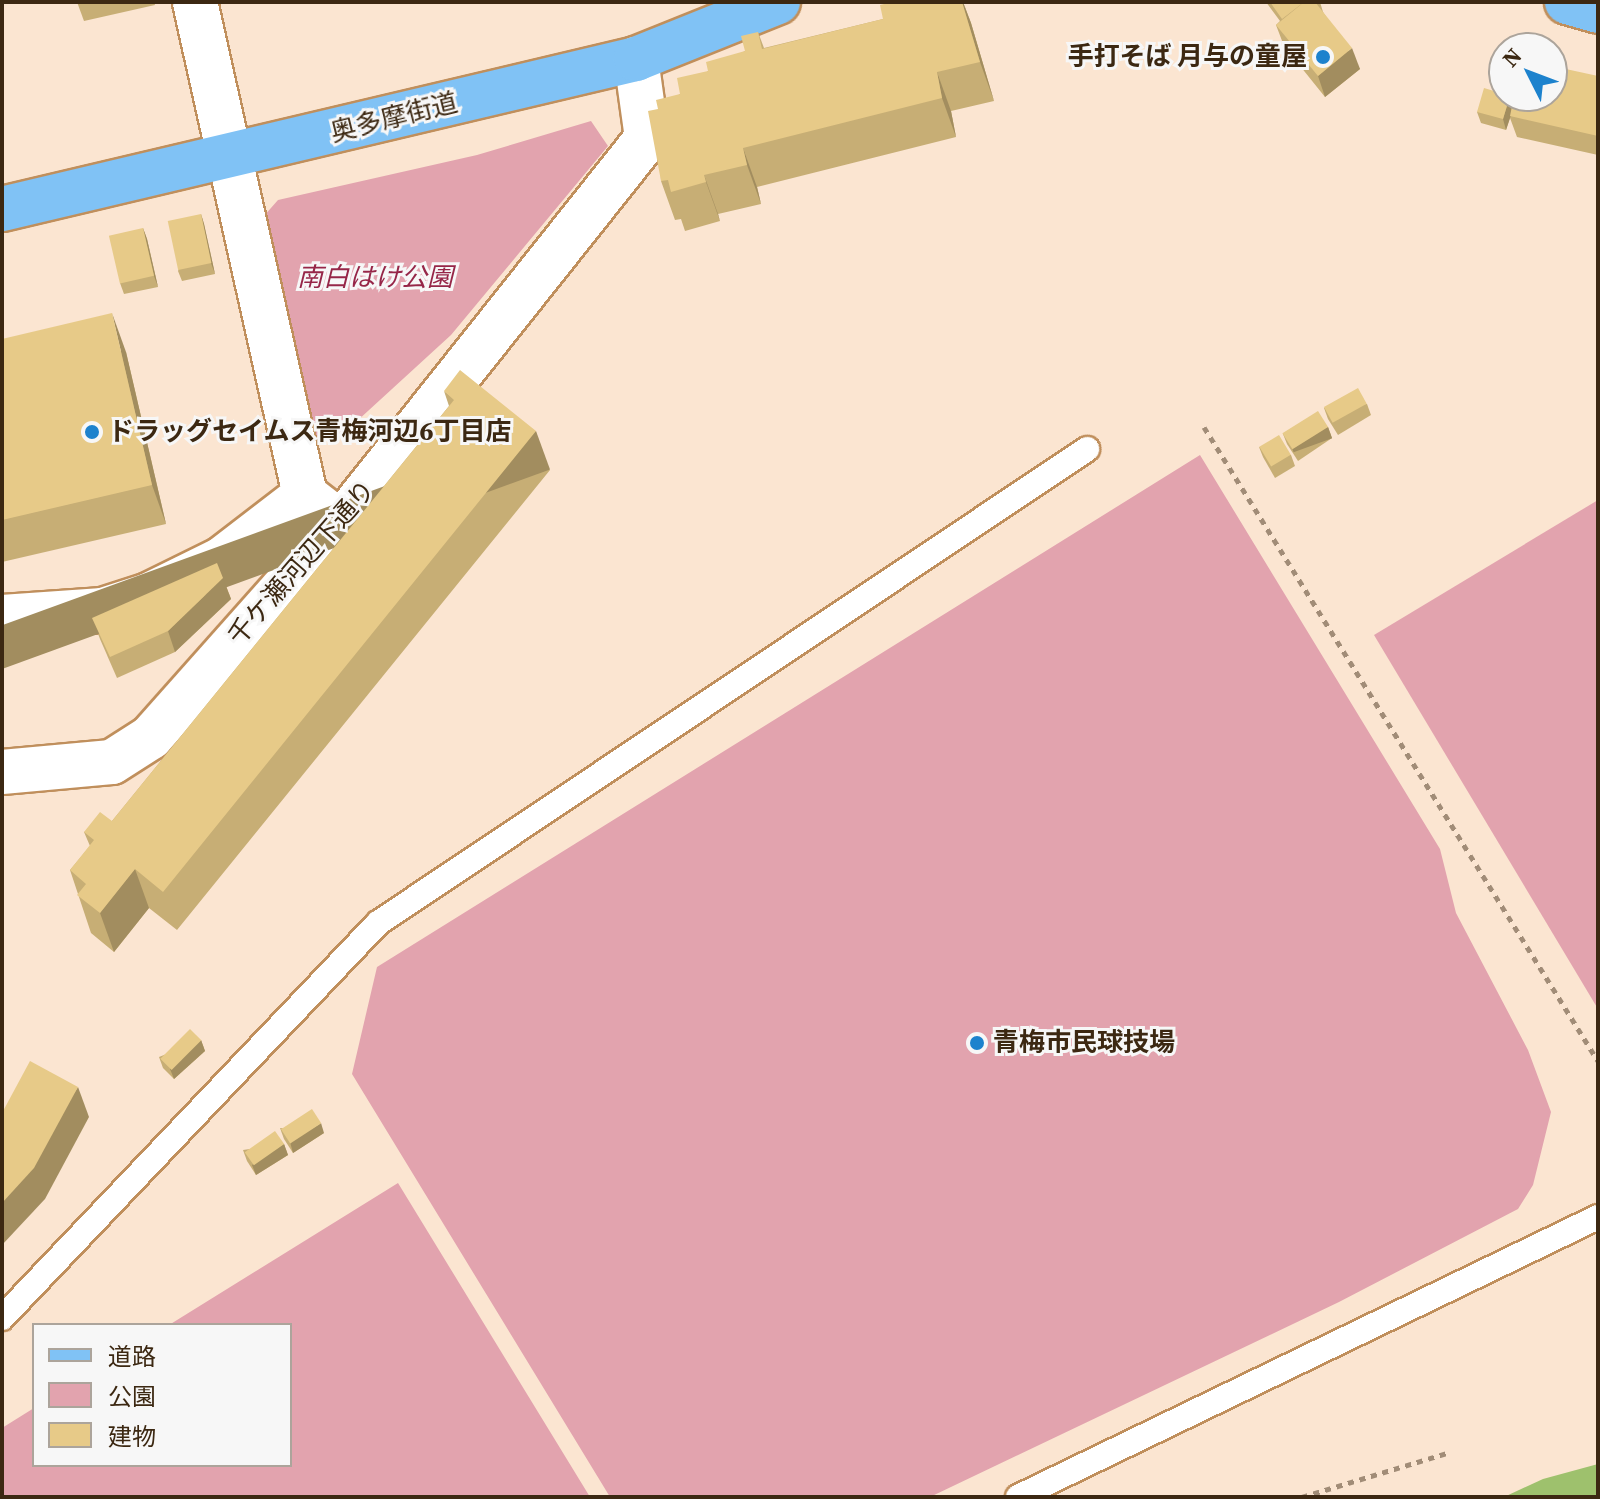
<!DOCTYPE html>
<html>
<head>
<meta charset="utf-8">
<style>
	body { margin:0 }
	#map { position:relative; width:1600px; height:1499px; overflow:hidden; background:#fbe5d1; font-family:"Source Serif 4","Noto Sans JP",serif }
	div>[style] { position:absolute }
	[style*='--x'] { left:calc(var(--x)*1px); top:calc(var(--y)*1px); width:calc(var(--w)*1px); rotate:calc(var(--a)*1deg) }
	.green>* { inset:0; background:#e2a3ae }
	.water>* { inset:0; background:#9ec16d }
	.path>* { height:5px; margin-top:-2.5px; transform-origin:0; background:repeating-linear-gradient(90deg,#a18c77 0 6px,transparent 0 12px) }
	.roads { filter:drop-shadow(2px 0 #c08f5c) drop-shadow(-2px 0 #c08f5c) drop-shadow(0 2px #c08f5c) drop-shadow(0 -2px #c08f5c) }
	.lane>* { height:24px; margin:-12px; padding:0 12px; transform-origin:12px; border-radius:12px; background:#fff }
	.street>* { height:44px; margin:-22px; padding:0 22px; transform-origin:22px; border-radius:22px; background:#fff }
	.primary>* { height:44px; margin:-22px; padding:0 22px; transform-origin:22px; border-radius:22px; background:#80c2f5 }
	.wall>* { inset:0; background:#c7ae75 }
	.shaded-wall>* { inset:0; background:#a28d5f; transform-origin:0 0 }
	.building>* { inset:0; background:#e7ca88; transform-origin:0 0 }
	.dots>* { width:22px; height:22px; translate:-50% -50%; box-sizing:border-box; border:4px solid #f7f7f7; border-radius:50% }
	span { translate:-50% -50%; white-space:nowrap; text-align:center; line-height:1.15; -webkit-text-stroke:6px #f7f7f7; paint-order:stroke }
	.poi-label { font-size:26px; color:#3c2812; font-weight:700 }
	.right { translate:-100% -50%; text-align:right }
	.left { translate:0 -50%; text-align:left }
	.street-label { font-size:26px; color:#3c2812 }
	.park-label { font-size:26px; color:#962648; font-style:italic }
	.frame { position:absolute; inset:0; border:4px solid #3c2812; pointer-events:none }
	.legend { position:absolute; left:32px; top:1323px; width:260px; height:144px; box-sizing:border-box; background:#f7f7f7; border:2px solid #aca49b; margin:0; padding:10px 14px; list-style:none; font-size:24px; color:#3c2812 }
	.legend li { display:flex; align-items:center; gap:16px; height:40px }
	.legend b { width:40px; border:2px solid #aca49b }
	.north { position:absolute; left:1488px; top:32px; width:80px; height:80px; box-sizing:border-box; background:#f7f7f7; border:2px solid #aca49b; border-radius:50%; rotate:312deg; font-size:22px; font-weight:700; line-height:32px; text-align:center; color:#3c2812 }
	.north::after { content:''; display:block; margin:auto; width:28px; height:36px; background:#1d82cd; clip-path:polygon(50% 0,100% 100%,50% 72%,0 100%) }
</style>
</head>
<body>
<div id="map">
	<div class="green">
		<i style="clip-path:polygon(591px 121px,608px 146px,451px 335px,333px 443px,313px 435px,263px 217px,278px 200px,477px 155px)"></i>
		<i style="clip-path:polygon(1200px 455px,1440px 849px,1456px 913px,1528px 1050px,1551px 1112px,1533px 1185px,1518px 1209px,1339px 1302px,930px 1497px,610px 1497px,352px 1074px,377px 967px)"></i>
		<i style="clip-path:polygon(1598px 500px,1598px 1009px,1374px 635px)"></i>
		<i style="clip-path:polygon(398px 1183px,590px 1497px,2px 1497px,2px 1428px,34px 1408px,34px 1465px,290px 1465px,290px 1325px,169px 1325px)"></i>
	</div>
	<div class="water">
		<i style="clip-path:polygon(1598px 1464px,1598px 1497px,1504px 1497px,1543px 1479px)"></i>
	</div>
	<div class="path">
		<i style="--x:1204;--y:427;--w:746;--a:58.14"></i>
		<i style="--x:1302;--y:1497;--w:152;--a:-16.9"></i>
	</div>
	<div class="roads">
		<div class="lane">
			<i style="--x:2;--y:1318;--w:545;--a:-46.41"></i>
			<i style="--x:378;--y:923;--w:853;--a:-33.76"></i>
			<i style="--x:1018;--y:1497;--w:644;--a:-25.77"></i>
		</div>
		<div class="street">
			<i style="--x:195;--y:2;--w:505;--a:77.42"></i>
			<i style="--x:2;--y:617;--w:101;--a:-4"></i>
			<i style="--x:103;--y:610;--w:48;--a:-18.1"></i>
			<i style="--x:149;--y:595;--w:81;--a:-26.3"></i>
			<i style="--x:222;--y:559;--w:105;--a:-37.6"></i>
			<i style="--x:305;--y:495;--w:31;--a:38"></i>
			<i style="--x:2;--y:772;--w:110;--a:-5.2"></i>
			<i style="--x:112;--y:762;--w:46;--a:-32.7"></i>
			<i style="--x:151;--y:737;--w:286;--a:-48.4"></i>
			<i style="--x:341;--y:523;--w:492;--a:-51.5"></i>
			<i style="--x:647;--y:138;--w:80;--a:-97.9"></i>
		</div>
		<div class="primary">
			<i style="--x:1567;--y:2;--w:32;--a:16"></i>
			<i style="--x:2;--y:209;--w:652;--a:-13.31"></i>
			<i style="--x:636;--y:59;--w:153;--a:-21.9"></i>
		</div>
	</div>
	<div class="wall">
		<i style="clip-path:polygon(77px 2px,154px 2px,155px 5px,84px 21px)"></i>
		<i style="clip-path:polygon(892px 2px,963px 2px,971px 23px,994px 101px,951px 111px,956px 137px,757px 187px,761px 204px,718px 214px,720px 221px,685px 231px,681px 219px,675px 220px,661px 181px,658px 109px,680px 94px,708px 71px,745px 51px,758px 32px,764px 48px,883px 19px)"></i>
		<i style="clip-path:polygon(1266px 2px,1320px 2px,1323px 12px,1360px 69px,1325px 97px,1284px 46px,1276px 25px,1280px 21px)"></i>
		<i style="clip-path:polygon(1598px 76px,1598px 155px,1517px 137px,1510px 118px,1506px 130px,1481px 123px,1477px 112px,1510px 96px,1513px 103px)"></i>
		<i style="clip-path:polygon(201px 214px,204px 224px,215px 274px,182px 281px,178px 271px)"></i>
		<i style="clip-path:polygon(143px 228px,147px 239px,158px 287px,124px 294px,120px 283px)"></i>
		<i style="clip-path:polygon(2px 339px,126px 352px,166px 524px,2px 562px)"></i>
		<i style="clip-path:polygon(444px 391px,550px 470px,177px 930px,149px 908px,114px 952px,91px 933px,70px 870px,90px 846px,84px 832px,112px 821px,449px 406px)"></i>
		<i style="clip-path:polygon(1367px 404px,1371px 415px,1338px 435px,1328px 419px,1324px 408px)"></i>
		<i style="clip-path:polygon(1328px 427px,1332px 438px,1298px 461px,1287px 444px,1283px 434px)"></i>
		<i style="clip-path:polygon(1259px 447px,1291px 455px,1295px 466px,1275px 478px,1263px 457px)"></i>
		<i style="clip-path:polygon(223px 578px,231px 599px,175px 652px,117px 678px,100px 639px,92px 618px)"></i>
		<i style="clip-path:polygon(201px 1040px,205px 1051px,174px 1079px,163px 1068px,159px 1057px)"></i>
		<i style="clip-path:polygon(280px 1128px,324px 1133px,293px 1153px,284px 1139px)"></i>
		<i style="clip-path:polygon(284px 1144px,288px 1155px,256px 1175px,247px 1161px,243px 1150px)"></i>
	</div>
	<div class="shaded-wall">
		<i style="clip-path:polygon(962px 2px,963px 2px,971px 23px,994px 101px,980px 62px)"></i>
		<i style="clip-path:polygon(1352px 48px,1360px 69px,1325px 97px,1318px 76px)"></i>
		<i style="clip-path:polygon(937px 72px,951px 111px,956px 137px,942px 98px)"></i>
		<i style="clip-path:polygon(1510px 96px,1514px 106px,1506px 130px,1503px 119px)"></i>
		<i style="clip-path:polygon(743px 148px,757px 187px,761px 204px,747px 165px)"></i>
		<i style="clip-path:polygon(704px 175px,718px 214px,720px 221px,706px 182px)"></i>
		<i style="clip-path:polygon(201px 214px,204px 224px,215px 274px,211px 263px)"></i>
		<i style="clip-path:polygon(143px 228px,147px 239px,158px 287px,154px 276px)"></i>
		<i style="clip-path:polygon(112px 313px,126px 352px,166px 524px,152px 485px)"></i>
		<i style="left:1328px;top:427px;width:12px;height:41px;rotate:70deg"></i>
		<i style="left:536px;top:431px;width:41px;height:593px;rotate:70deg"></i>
		<i style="clip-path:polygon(223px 578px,231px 599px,175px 652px,168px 631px)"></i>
		<i style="clip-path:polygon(135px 869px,149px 908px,114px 952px,100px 913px)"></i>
		<i style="clip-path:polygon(201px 1040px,205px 1051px,174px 1079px,170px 1069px)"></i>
		<i style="clip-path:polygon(78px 1087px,89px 1117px,45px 1199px,2px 1245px,2px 1203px)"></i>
		<i style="clip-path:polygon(321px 1123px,324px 1133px,293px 1153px,290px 1142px)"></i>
		<i style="clip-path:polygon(284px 1144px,288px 1155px,256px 1175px,252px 1165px)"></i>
	</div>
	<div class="building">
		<i style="clip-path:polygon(892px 2px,962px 2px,980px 62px,937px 72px,942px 98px,743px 148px,747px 165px,704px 175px,706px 182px,671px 192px,668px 180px,661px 181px,648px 111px,658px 109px,656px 100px,680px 94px,677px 78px,708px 71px,706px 62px,745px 51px,741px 36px,758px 32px,762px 49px,883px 19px,880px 5px)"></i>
		<i style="clip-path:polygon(1270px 2px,1304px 2px,1282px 19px)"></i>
		<i style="clip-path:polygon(1304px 2px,1315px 2px,1352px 48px,1318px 76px,1276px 25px)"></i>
		<i style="clip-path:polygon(1552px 66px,1598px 76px,1598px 136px,1510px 116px,1514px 96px,1552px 96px)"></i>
		<i style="clip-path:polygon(1484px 88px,1504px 94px,1504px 96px,1510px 96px,1503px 119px,1477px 112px)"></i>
		<i style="left:201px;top:214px;width:50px;height:34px;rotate:78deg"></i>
		<i style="left:143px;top:228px;width:49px;height:35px;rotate:77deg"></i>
		<i style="clip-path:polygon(112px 313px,152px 485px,2px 520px,2px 339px)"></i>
		<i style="clip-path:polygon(460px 370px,536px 431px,163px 892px,135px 869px,100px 913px,77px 895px,86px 884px,70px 870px,94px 840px,84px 832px,100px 812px,112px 821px,454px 400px,444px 391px)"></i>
		<i style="left:1358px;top:388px;width:18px;height:39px;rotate:61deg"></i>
		<i style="left:1318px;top:411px;width:19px;height:42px;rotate:58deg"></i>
		<i style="left:1279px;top:435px;width:23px;height:23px;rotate:59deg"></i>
		<i style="clip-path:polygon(217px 563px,223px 578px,168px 631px,110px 657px,92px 618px)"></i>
		<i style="left:190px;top:1029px;width:16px;height:42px;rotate:45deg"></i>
		<i style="clip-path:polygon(30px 1061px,78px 1087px,34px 1168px,2px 1203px,2px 1113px)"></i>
		<i style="left:312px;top:1109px;width:17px;height:37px;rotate:57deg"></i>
		<i style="left:275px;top:1131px;width:16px;height:37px;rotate:55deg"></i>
	</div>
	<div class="dots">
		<i style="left:1323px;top:57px;background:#1d82cd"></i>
		<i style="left:92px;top:432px;background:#1d82cd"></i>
		<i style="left:977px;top:1043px;background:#1d82cd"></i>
	</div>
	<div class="poi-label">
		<span class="right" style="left:1307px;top:57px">手打そば 月与の童屋</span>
		<span class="left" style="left:108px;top:432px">ドラッグセイムス青梅河辺6丁目店</span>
		<span class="left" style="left:993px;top:1043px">青梅市民球技場</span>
	</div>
	<div class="street-label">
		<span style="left:394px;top:118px;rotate:-14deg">奥多摩街道</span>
		<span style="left:302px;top:563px;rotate:-49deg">千ケ瀬河辺下通り</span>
	</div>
	<div class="park-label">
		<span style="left:375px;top:278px">南白はけ公園</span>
	</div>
	<div class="frame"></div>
	<ul class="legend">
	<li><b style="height:10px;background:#80c2f5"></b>道路</li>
	<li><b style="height:22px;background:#e2a3ae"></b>公園</li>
	<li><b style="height:22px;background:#e7ca88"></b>建物</li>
	</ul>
	<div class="north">N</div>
</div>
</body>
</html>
